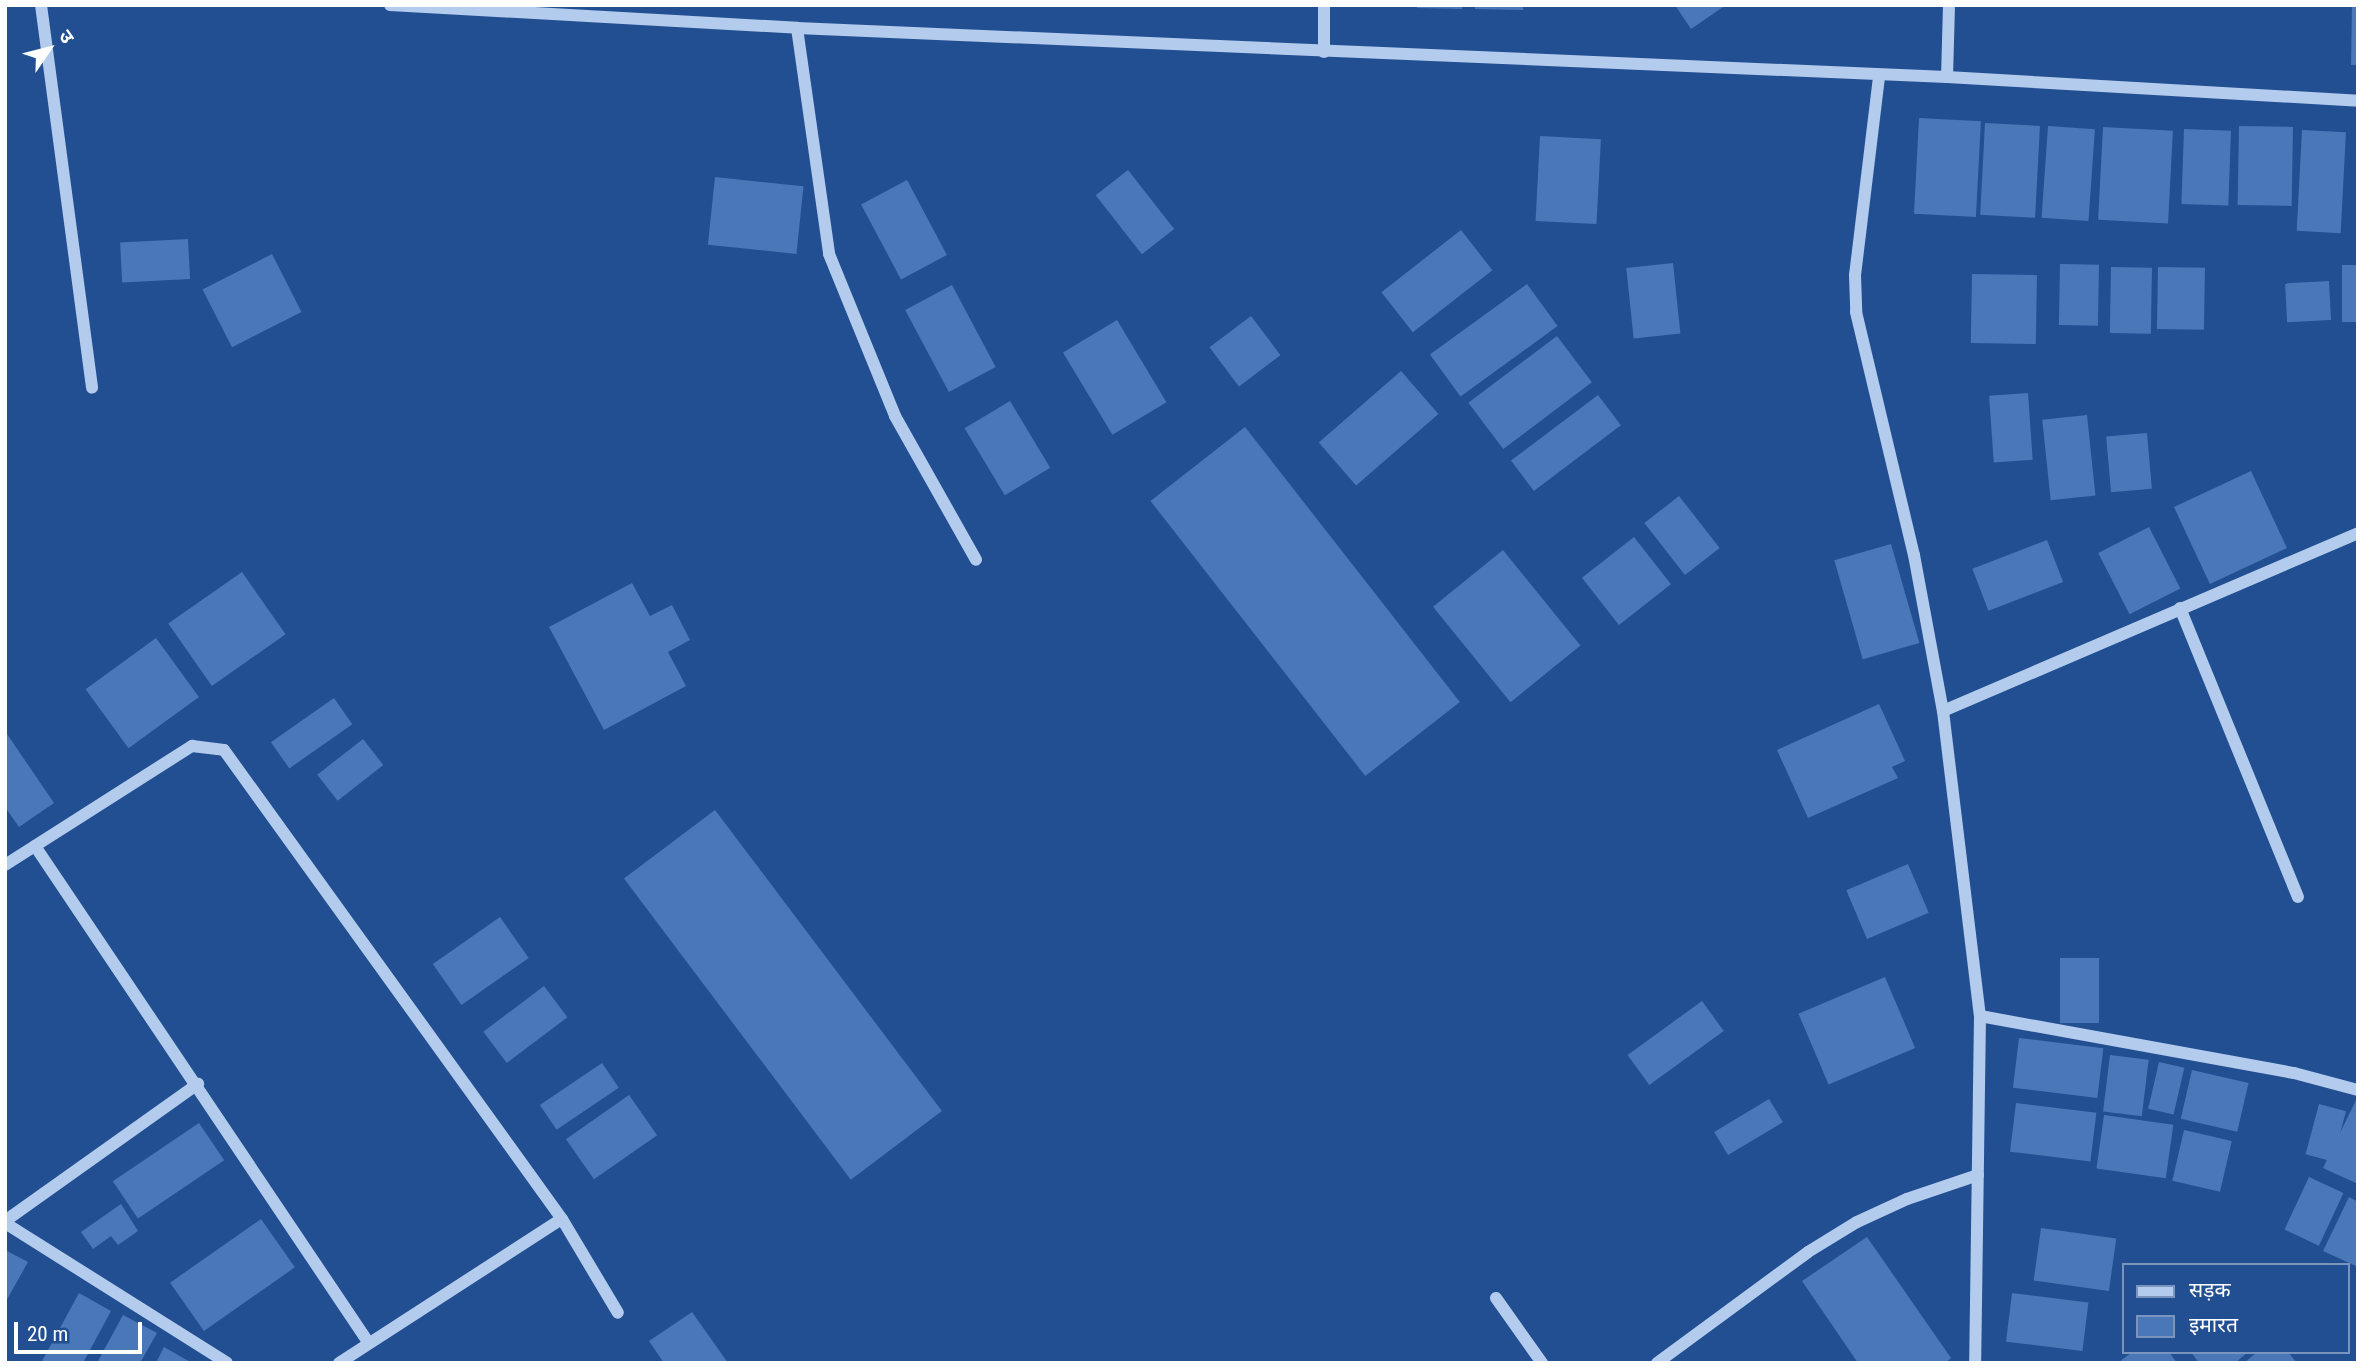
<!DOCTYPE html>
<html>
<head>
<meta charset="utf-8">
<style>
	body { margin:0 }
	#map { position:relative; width:2363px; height:1368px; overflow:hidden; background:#224f91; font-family:"Roboto Condensed","Noto Sans Devanagari",sans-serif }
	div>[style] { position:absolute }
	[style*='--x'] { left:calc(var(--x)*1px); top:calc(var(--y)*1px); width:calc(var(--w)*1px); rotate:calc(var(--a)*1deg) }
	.building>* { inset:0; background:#4a77b8; transform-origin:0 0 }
	.minor>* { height:12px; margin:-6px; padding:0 6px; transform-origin:6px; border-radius:6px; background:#b3cbed }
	span { translate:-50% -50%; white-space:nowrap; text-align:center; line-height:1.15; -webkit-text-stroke:5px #224f91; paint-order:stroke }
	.frame { position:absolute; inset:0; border:7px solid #fff; pointer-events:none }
	.legend { position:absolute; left:2122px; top:1263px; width:228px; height:91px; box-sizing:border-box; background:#224f91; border:2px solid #7a95bd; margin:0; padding:9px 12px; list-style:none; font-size:21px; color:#fff }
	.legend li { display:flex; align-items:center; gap:14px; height:35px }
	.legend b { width:35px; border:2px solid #7a95bd }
	.north { position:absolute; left:14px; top:14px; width:70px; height:70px; -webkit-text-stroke:5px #224f91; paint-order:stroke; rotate:55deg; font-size:19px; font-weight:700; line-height:28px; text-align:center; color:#fff }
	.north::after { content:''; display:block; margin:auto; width:24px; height:32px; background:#fff; clip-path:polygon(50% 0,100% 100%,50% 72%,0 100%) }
	.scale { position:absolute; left:14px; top:1322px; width:128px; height:32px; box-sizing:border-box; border:4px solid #fff; border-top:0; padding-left:9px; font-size:21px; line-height:24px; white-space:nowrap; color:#fff; -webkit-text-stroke:5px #224f91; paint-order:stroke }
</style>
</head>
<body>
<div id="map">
	<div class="building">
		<i style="clip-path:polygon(1417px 5px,1462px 5px,1462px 9px,1417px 8px)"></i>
		<i style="clip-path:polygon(1475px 5px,1523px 5px,1523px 10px,1475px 9px)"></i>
		<i style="clip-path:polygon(1675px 5px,1726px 5px,1691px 29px)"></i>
		<i style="clip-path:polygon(2352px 5px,2358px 5px,2358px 65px,2351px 65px)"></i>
		<i style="left:1919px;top:118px;width:62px;height:96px;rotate:3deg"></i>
		<i style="left:1985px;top:123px;width:55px;height:92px;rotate:3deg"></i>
		<i style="left:2048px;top:126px;width:47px;height:92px;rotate:4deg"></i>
		<i style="left:2239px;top:126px;width:54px;height:79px;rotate:1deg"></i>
		<i style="left:2103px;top:127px;width:70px;height:93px;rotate:3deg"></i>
		<i style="left:2184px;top:129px;width:47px;height:75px;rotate:2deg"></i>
		<i style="left:2302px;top:130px;width:44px;height:101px;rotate:3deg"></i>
		<i style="left:1540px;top:136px;width:61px;height:85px;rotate:3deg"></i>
		<i style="left:1128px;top:170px;width:75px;height:41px;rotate:52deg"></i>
		<i style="left:715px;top:177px;width:89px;height:68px;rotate:6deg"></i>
		<i style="left:907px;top:180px;width:85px;height:52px;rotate:62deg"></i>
		<i style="left:1461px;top:230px;width:51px;height:101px;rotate:52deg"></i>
		<i style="left:188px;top:239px;width:40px;height:68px;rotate:87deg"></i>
		<i style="left:272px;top:254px;width:65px;height:78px;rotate:63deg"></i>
		<i style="left:1673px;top:263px;width:71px;height:47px;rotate:84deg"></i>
		<i style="left:2060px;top:264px;width:39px;height:61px;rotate:1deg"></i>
		<i style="left:2342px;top:265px;width:16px;height:57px"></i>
		<i style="left:2111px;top:267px;width:41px;height:66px;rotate:1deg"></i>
		<i style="left:2158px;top:267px;width:47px;height:62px;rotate:1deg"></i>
		<i style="left:1972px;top:274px;width:65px;height:69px;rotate:1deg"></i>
		<i style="left:2329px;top:281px;width:39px;height:44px;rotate:87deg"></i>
		<i style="left:1527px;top:284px;width:52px;height:120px;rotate:54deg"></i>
		<i style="left:952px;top:285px;width:93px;height:53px;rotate:62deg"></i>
		<i style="left:1251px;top:316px;width:49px;height:52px;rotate:53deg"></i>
		<i style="left:1117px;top:320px;width:96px;height:63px;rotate:59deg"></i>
		<i style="left:1557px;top:336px;width:58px;height:111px;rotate:53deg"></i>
		<i style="left:1401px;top:371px;width:57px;height:109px;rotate:49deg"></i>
		<i style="left:2028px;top:393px;width:67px;height:39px;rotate:86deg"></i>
		<i style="left:1598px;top:395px;width:38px;height:109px;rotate:53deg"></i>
		<i style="left:1010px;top:401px;width:78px;height:53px;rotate:59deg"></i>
		<i style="left:2087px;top:415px;width:81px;height:45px;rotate:84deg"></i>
		<i style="left:1245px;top:427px;width:349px;height:120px;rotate:52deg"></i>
		<i style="left:2147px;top:433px;width:56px;height:41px;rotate:85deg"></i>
		<i style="left:2251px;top:471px;width:85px;height:85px;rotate:65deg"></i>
		<i style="left:1679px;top:496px;width:66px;height:44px;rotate:52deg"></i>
		<i style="left:2149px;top:527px;width:69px;height:57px;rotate:63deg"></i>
		<i style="left:1634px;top:537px;width:60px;height:66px;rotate:52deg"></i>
		<i style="left:2047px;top:540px;width:45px;height:80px;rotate:69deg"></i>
		<i style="left:1891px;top:544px;width:103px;height:59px;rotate:74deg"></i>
		<i style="left:1503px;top:550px;width:123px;height:90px;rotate:51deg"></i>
		<i style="left:242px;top:572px;width:76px;height:90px;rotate:55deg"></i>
		<i style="clip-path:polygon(632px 583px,650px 616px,672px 605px,690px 640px,668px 652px,686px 686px,604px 730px,549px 627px)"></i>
		<i style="left:156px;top:638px;width:73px;height:87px;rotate:54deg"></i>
		<i style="left:334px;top:698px;width:32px;height:77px;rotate:55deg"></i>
		<i style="clip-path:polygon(1879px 704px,1905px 761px,1892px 767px,1898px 778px,1808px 818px,1777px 750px)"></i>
		<i style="clip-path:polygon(5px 731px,54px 803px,19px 827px,5px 807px)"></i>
		<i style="left:363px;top:739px;width:33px;height:58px;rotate:52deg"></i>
		<i style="left:715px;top:810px;width:377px;height:114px;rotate:53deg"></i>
		<i style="left:1908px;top:864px;width:53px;height:67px;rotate:67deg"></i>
		<i style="left:500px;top:917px;width:50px;height:82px;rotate:55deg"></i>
		<i style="left:2060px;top:958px;width:39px;height:65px"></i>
		<i style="left:1885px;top:977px;width:77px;height:94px;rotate:67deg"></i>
		<i style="left:544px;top:986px;width:39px;height:76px;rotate:53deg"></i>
		<i style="left:1702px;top:1001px;width:37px;height:92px;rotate:54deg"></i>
		<i style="left:2019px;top:1038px;width:85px;height:50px;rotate:7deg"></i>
		<i style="left:2110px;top:1055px;width:39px;height:57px;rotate:7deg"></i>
		<i style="left:2159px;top:1062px;width:26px;height:48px;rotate:13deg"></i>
		<i style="left:602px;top:1063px;width:30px;height:75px;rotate:56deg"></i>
		<i style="left:2192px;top:1070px;width:58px;height:50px;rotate:13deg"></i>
		<i style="left:629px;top:1095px;width:49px;height:77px;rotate:55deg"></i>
		<i style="clip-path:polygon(2358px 1096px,2358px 1184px,2323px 1168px)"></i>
		<i style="left:1769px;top:1099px;width:27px;height:64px;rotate:59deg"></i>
		<i style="left:2016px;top:1103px;width:81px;height:49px;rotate:7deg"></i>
		<i style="left:2319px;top:1104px;width:28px;height:52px;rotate:15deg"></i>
		<i style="left:2104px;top:1115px;width:70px;height:54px;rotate:8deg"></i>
		<i style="left:199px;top:1123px;width:45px;height:104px;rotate:56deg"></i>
		<i style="left:2184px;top:1130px;width:49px;height:52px;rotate:13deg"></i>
		<i style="left:2309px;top:1177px;width:38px;height:58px;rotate:25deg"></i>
		<i style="clip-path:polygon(2349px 1197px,2358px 1202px,2358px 1267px,2323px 1251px)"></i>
		<i style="clip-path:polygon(121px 1204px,138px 1231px,118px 1245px,111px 1236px,93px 1249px,81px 1232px)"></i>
		<i style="left:261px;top:1219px;width:59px;height:111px;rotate:55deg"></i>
		<i style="left:2041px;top:1228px;width:76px;height:53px;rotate:8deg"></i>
		<i style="clip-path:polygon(1867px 1237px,1951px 1358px,1945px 1363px,1858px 1363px,1802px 1281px)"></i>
		<i style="clip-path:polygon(5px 1250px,28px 1262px,5px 1303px)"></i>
		<i style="clip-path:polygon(79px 1293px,111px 1311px,83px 1363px,41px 1363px)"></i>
		<i style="left:2012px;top:1293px;width:77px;height:49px;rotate:7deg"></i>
		<i style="clip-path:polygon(692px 1312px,728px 1363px,664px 1363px,649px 1341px)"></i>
		<i style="clip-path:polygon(123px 1315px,157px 1333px,140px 1363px,97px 1363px)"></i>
		<i style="clip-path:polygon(164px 1347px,192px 1363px,156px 1363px)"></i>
		<i style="clip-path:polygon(2132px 1352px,2169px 1352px,2177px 1363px,2118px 1363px)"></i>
		<i style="clip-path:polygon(2191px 1352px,2248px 1352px,2235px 1363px,2199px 1363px)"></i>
		<i style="clip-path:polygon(2257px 1352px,2288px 1352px,2297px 1363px,2244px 1363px)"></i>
	</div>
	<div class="minor">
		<i style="--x:41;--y:5;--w:386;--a:82.4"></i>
		<i style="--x:390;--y:5;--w:408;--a:3.2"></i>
		<i style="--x:797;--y:28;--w:1151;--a:2.44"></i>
		<i style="--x:1947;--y:77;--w:412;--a:3.3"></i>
		<i style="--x:797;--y:28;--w:228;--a:81.9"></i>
		<i style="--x:829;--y:254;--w:175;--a:67.8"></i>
		<i style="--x:895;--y:416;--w:165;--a:60.6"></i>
		<i style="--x:1324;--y:52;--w:47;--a:-90"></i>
		<i style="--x:1879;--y:77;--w:199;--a:96.9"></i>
		<i style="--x:1855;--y:275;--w:37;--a:88"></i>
		<i style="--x:1856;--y:312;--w:250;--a:76.6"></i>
		<i style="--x:1914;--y:555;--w:159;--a:79.5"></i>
		<i style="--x:1943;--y:711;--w:307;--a:83.1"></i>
		<i style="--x:1980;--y:1016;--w:347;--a:90.8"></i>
		<i style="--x:1947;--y:77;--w:72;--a:-88.4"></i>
		<i style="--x:2180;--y:608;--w:312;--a:67.8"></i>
		<i style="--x:1943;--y:711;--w:452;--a:-23.2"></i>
		<i style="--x:35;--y:846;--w:597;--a:56.12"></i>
		<i style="--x:5;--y:865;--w:222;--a:-32.5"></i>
		<i style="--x:192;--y:746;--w:32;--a:7"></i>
		<i style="--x:224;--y:750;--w:578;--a:54.22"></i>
		<i style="--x:562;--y:1219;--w:109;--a:59.2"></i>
		<i style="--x:1980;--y:1016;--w:319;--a:10.3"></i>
		<i style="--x:2294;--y:1073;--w:66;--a:14.9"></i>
		<i style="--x:5;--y:1221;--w:237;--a:-35.4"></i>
		<i style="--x:5;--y:1223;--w:262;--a:32.2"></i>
		<i style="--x:1496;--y:1298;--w:80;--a:54.7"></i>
		<i style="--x:339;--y:1363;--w:265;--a:-32.9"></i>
		<i style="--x:1657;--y:1363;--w:187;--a:-36.3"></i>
		<i style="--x:1808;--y:1252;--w:57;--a:-31.5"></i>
		<i style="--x:1857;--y:1222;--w:55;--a:-24.7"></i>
		<i style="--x:1907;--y:1199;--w:75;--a:-18.7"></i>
	</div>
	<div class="frame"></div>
	<ul class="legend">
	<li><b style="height:9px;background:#b3cbed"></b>सड़क</li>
	<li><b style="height:19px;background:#4a77b8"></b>इमारत</li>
	</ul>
	<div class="north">उ</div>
	<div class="scale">20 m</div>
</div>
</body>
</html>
